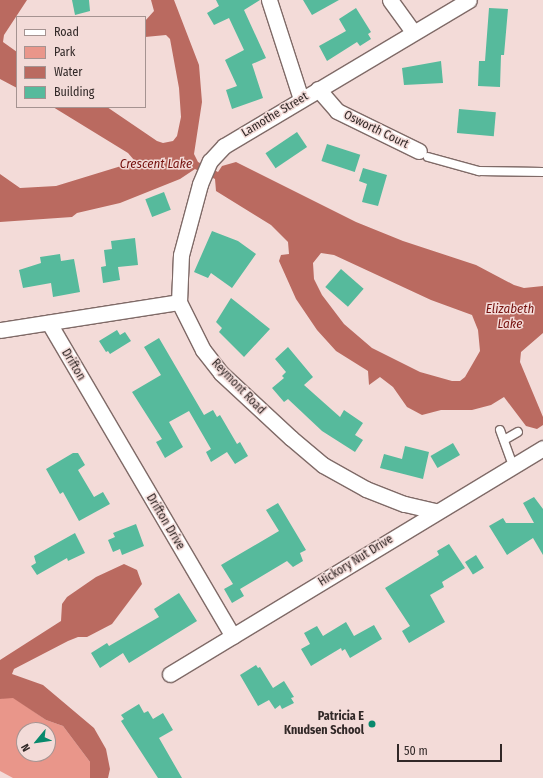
<!DOCTYPE html>
<html>
<head>
<meta charset="utf-8">
<style>
	body { margin:0 }
	#map { position:relative; width:543px; height:778px; overflow:hidden; background:#f3dbd8; font-family:"Fira Sans Condensed",sans-serif }
	div>[style] { position:absolute }
	[style*='--x'] { left:calc(var(--x)*1px); top:calc(var(--y)*1px); width:calc(var(--w)*1px); rotate:calc(var(--a)*1deg) }
	.green>* { inset:0; background:#e9968a }
	.water>* { inset:0; background:#ba6a60 }
	.building>* { inset:0; background:#56ba9c; transform-origin:0 0 }
	.roads { filter:drop-shadow(1px 0 #7f6a67) drop-shadow(-1px 0 #7f6a67) drop-shadow(0 1px #7f6a67) drop-shadow(0 -1px #7f6a67) }
	.service>* { height:8px; margin:-4px; padding:0 4px; transform-origin:4px; border-radius:4px; background:#fff }
	.minor>* { height:15px; margin:-7.5px; padding:0 7.5px; transform-origin:7.5px; border-radius:7.5px; background:#fff }
	.dots>* { width:11px; height:11px; translate:-50% -50%; box-sizing:border-box; border:2px solid #f3dbd8; border-radius:50% }
	span { translate:-50% -50%; white-space:nowrap; text-align:center; line-height:1.15; -webkit-text-stroke:3px #f3dbd8; paint-order:stroke }
	.street-label { font-size:12px; color:#312827 }
	.poi-label { font-size:12px; color:#312827; font-weight:700 }
	.right { translate:-100% -50%; text-align:right }
	.water-label { font-size:13px; color:#75110e; font-style:italic }
	.legend { position:absolute; left:16px; top:16px; width:130px; height:92px; box-sizing:border-box; background:#f3dbd8; border:1px solid #a59391; margin:0; padding:5px 7px; list-style:none; font-size:12px; color:#312827 }
	.legend li { display:flex; align-items:center; gap:8px; height:20px }
	.legend b { width:20px; border:1px solid #a59391 }
	.north { position:absolute; left:16px; top:722px; width:40px; height:40px; box-sizing:border-box; background:#f3dbd8; border:1px solid #a59391; border-radius:50%; rotate:241deg; font-size:11px; font-weight:700; line-height:16px; text-align:center; color:#312827 }
	.north::after { content:''; display:block; margin:auto; width:14px; height:18px; background:#08896c; clip-path:polygon(50% 0,100% 100%,50% 72%,0 100%) }
	.scale { position:absolute; left:397px; top:744px; width:105px; height:18px; box-sizing:border-box; border:2px solid #312827; border-top:0; padding-left:5px; font-size:12px; line-height:14px; white-space:nowrap; color:#312827; -webkit-text-stroke:3px #f3dbd8; paint-order:stroke }
</style>
</head>
<body>
<div id="map">
	<div class="green">
		<i style="clip-path:polygon(evenodd,7px 697px,13px 697px,46px 720px,63px 726px,90px 762px,90px 778px,13px 778px,0 771px,0 699px,7px 697px,24px 730px,48px 730px,48px 754px,24px 754px,24px 730px)"></i>
	</div>
	<div class="water">
		<i style="clip-path:polygon(0 0,27px 0,4px 35px,3px 42px,17px 52px,17px 88px,0 79px)"></i>
		<i style="clip-path:polygon(evenodd,151px 0,174px 0,199px 65px,202px 102px,194px 154px,198px 162px,218px 172px,222px 166px,236px 162px,356px 222px,403px 241px,476px 265px,514px 285px,524px 288px,543px 286px,543px 333px,521px 352px,520px 362px,543px 417px,543px 425px,537px 429px,526px 426px,504px 397px,491px 405px,472px 410px,441px 410px,422px 415px,407px 407px,393px 387px,380px 377px,369px 385px,368px 371px,336px 351px,317px 330px,296px 299px,279px 261px,281px 255px,289px 254px,288px 242px,271px 225px,216px 191px,215px 179px,195px 169px,180px 179px,120px 203px,77px 213px,72px 217px,0 222px,0 174px,20px 188px,56px 186px,131px 163px,134px 160px,128px 153px,53px 107px,107px 107px,157px 141px,163px 143px,173px 141px,177px 136px,181px 117px,179px 88px,170px 39px,166px 35px,145px 37px,145px 21px,154px 11px,151px 0,321px 253px,334px 255px,431px 300px,472px 315px,478px 330px,480px 351px,465px 377px,460px 381px,452px 381px,420px 372px,372px 348px,344px 324px,322px 295px,314px 279px,313px 263px,321px 253px)"></i>
		<i style="clip-path:polygon(124px 564px,137px 570px,142px 584px,112px 624px,87px 637px,78px 637px,68px 641px,14px 669px,12px 674px,43px 685px,94px 728px,106px 749px,110px 769px,108px 778px,90px 778px,90px 762px,63px 726px,46px 720px,13px 698px,0 699px,0 660px,61px 621px,62px 604px,67px 597px,96px 577px)"></i>
	</div>
	<div class="building">
		<i style="clip-path:polygon(72px 0,89px 0,90px 11px,75px 15px)"></i>
		<i style="clip-path:polygon(216px 0,260px 0,244px 10px,266px 58px,252px 64px,263px 98px,232px 109px,226px 90px,237px 86px,225px 60px,244px 50px,229px 18px,214px 25px,207px 13px,219px 6px)"></i>
		<i style="clip-path:polygon(303px 0,339px 0,312px 15px)"></i>
		<i style="clip-path:polygon(356px 8px,371px 32px,368px 34px,371px 39px,360px 46px,357px 42px,327px 61px,319px 46px,346px 31px,339px 19px)"></i>
		<i style="clip-path:polygon(489px 8px,508px 9px,504px 55px,501px 55px,500px 87px,478px 86px,479px 61px,485px 61px)"></i>
		<i style="clip-path:polygon(441px 61px,443px 83px,404px 85px,402px 68px)"></i>
		<i style="left:459px;top:109px;width:37px;height:24px;rotate:5deg"></i>
		<i style="left:297px;top:132px;width:18px;height:38px;rotate:56deg"></i>
		<i style="left:327px;top:144px;width:35px;height:18px;rotate:18deg"></i>
		<i style="clip-path:polygon(363px 168px,387px 175px,378px 206px,362px 202px,367px 184px,359px 181px)"></i>
		<i style="left:164px;top:192px;width:19px;height:20px;rotate:69deg"></i>
		<i style="clip-path:polygon(212px 231px,238px 241px,256px 254px,232px 288px,211px 273px,208px 278px,194px 272px)"></i>
		<i style="clip-path:polygon(135px 238px,138px 265px,118px 267px,120px 280px,103px 283px,101px 267px,106px 266px,104px 250px,112px 249px,111px 241px)"></i>
		<i style="clip-path:polygon(60px 254px,61px 261px,74px 259px,80px 292px,53px 297px,51px 283px,23px 288px,19px 270px,41px 263px,40px 257px)"></i>
		<i style="left:341px;top:269px;width:30px;height:24px;rotate:41deg"></i>
		<i style="clip-path:polygon(231px 298px,270px 329px,244px 357px,219px 332px,222px 328px,216px 322px)"></i>
		<i style="clip-path:polygon(117px 330px,120px 335px,125px 332px,131px 341px,110px 354px,108px 351px,106px 352px,99px 341px)"></i>
		<i style="clip-path:polygon(159px 338px,204px 415px,213px 410px,217px 417px,220px 415px,237px 444px,240px 442px,248px 456px,235px 464px,227px 452px,211px 462px,206px 452px,211px 449px,189px 411px,169px 422px,183px 447px,165px 458px,156px 442px,162px 439px,132px 392px,161px 375px,144px 347px)"></i>
		<i style="clip-path:polygon(288px 347px,313px 377px,304px 385px,340px 417px,344px 410px,363px 423px,355px 435px,363px 440px,355px 452px,322px 431px,288px 399px,284px 402px,272px 388px,284px 378px,282px 376px,286px 372px,275px 359px)"></i>
		<i style="left:453px;top:443px;width:14px;height:26px;rotate:60deg"></i>
		<i style="clip-path:polygon(405px 446px,429px 452px,423px 479px,380px 468px,384px 454px,402px 459px)"></i>
		<i style="clip-path:polygon(73px 453px,78px 453px,85px 465px,78px 470px,94px 497px,103px 492px,110px 504px,79px 521px,63px 492px,60px 494px,46px 469px)"></i>
		<i style="clip-path:polygon(534px 497px,543px 509px,543px 555px,533px 538px,507px 555px,489px 526px,503px 518px,506px 523px,534px 523px,523px 503px)"></i>
		<i style="clip-path:polygon(278px 503px,306px 550px,300px 553px,303px 561px,293px 567px,287px 561px,240px 589px,244px 596px,232px 603px,224px 589px,233px 584px,221px 565px,279px 531px,266px 510px)"></i>
		<i style="clip-path:polygon(136px 524px,144px 546px,122px 555px,120px 549px,113px 552px,108px 540px,115px 537px,113px 533px)"></i>
		<i style="clip-path:polygon(75px 533px,85px 553px,68px 561px,67px 558px,37px 575px,31px 566px,36px 563px,34px 556px)"></i>
		<i style="clip-path:polygon(449px 544px,465px 568px,442px 582px,444px 587px,430px 595px,445px 622px,409px 643px,402px 631px,410px 626px,385px 588px,439px 555px,437px 551px)"></i>
		<i style="left:476px;top:555px;width:15px;height:13px;rotate:58deg"></i>
		<i style="clip-path:polygon(179px 593px,197px 621px,129px 663px,123px 653px,100px 668px,91px 653px,107px 643px,109px 646px,159px 617px,154px 609px)"></i>
		<i style="clip-path:polygon(346px 622px,354px 636px,374px 625px,382px 639px,350px 658px,345px 649px,342px 651px,341px 648px,311px 666px,301px 649px,310px 644px,304px 633px,317px 626px,323px 636px)"></i>
		<i style="clip-path:polygon(256px 665px,258px 668px,260px 667px,273px 688px,284px 681px,294px 697px,291px 698px,294px 703px,282px 709px,280px 705px,275px 709px,269px 700px,258px 706px,240px 675px)"></i>
		<i style="clip-path:polygon(139px 704px,144px 713px,148px 711px,153px 719px,163px 713px,173px 730px,159px 738px,182px 778px,158px 778px,121px 721px,124px 719px,121px 715px)"></i>
	</div>
	<div class="roads">
		<div class="service">
			<i style="--x:428;--y:157;--w:53;--a:15.4"></i>
			<i style="--x:479;--y:171;--w:64;--a:0.9"></i>
			<i style="--x:500;--y:430;--w:38;--a:70"></i>
			<i style="--x:504;--y:440;--w:16;--a:-30"></i>
		</div>
		<div class="minor">
			<i style="--x:269;--y:0;--w:104;--a:72.1"></i>
			<i style="--x:390;--y:0;--w:39;--a:54"></i>
			<i style="--x:318;--y:89;--w:29;--a:49"></i>
			<i style="--x:337;--y:111;--w:91;--a:26"></i>
			<i style="--x:49;--y:323;--w:363;--a:59.6"></i>
			<i style="--x:0;--y:330;--w:181;--a:-8.9"></i>
			<i style="--x:435;--y:511;--w:32;--a:-167"></i>
			<i style="--x:404;--y:504;--w:41;--a:-158.5"></i>
			<i style="--x:366;--y:489;--w:49;--a:-150.8"></i>
			<i style="--x:323;--y:465;--w:42;--a:-139.8"></i>
			<i style="--x:291;--y:438;--w:96;--a:-137.1"></i>
			<i style="--x:221;--y:373;--w:29;--a:-128"></i>
			<i style="--x:203;--y:350;--w:54;--a:-116.6"></i>
			<i style="--x:179;--y:302;--w:47;--a:-87.6"></i>
			<i style="--x:181;--y:255;--w:73;--a:-75"></i>
			<i style="--x:200;--y:184;--w:25;--a:-67"></i>
			<i style="--x:210;--y:161;--w:21;--a:-47"></i>
			<i style="--x:224;--y:146;--w:285;--a:-30.8"></i>
			<i style="--x:170;--y:674;--w:436;--a:-31.2"></i>
		</div>
	</div>
	<div class="dots">
		<i style="left:372px;top:724px;background:#08896c"></i>
	</div>
	<div class="street-label">
		<span style="left:275px;top:115px;rotate:-31deg">Lamothe Street</span>
		<span style="left:376px;top:130px;rotate:26deg">Osworth Court</span>
		<span style="left:73px;top:365px;rotate:59deg">Drifton</span>
		<span style="left:238px;top:387px;rotate:46deg">Reymont Road</span>
		<span style="left:165px;top:522px;rotate:59deg">Drifton Drive</span>
		<span style="left:356px;top:561px;rotate:-32deg">Hickory Nut Drive</span>
	</div>
	<div class="poi-label">
		<span class="right" style="left:364px;top:724px">Patricia E<br>Knudsen School</span>
	</div>
	<div class="water-label">
		<span style="left:156px;top:164px">Crescent Lake</span>
		<span style="left:510px;top:317px">Elizabeth<br>Lake</span>
	</div>
	<ul class="legend">
	<li><b style="height:5px;background:#fff"></b>Road</li>
	<li><b style="height:11px;background:#e9968a"></b>Park</li>
	<li><b style="height:11px;background:#ba6a60"></b>Water</li>
	<li><b style="height:11px;background:#56ba9c"></b>Building</li>
	</ul>
	<div class="north">N</div>
	<div class="scale">50 m</div>
</div>
</body>
</html>
